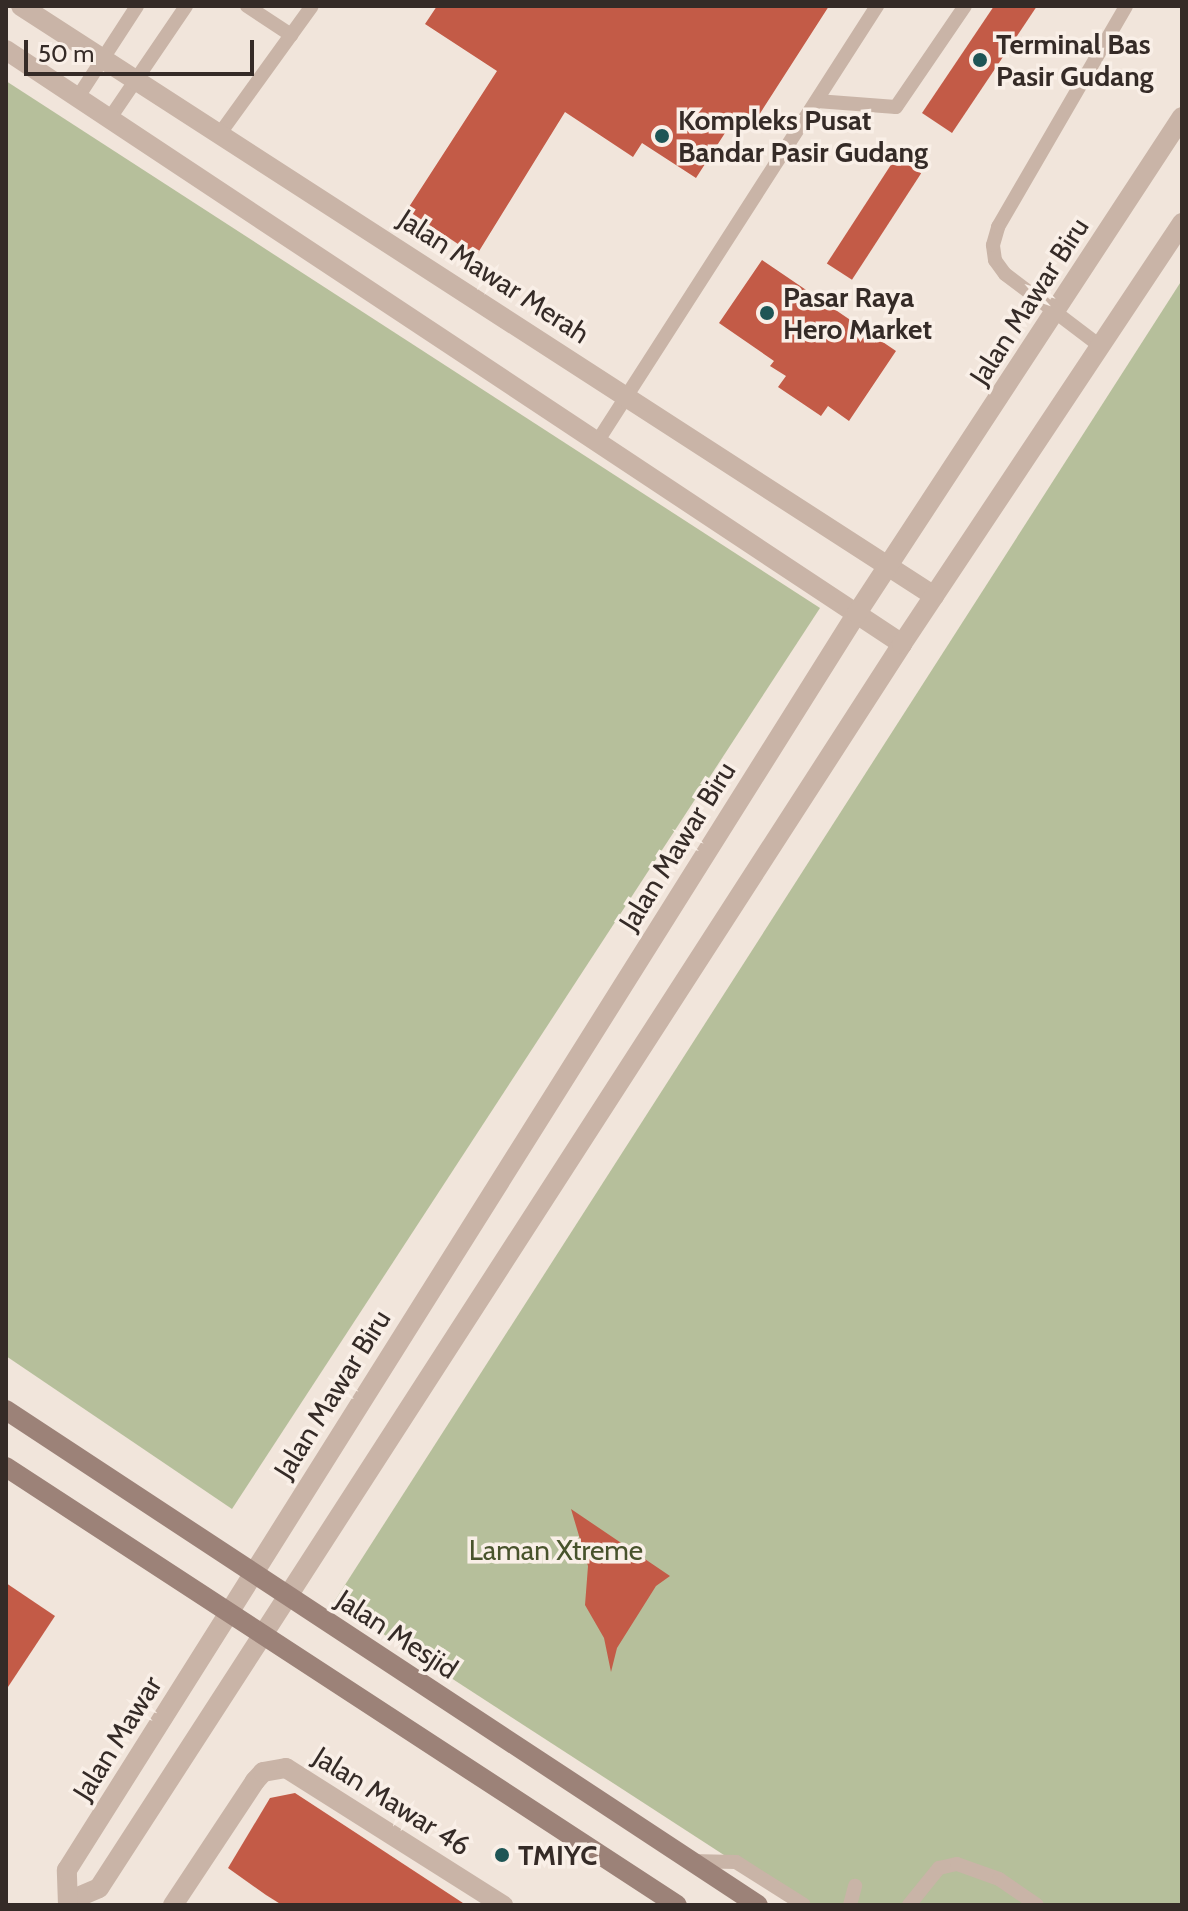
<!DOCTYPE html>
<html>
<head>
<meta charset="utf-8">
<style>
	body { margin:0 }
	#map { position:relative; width:1188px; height:1911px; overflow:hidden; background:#f1e5db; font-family:Cabin,sans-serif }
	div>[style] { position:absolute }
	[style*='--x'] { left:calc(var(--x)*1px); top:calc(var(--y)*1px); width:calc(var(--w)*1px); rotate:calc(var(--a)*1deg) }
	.green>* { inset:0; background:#b6bf9b }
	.building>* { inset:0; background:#c35b47; transform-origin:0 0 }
	.service>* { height:14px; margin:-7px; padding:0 7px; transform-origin:7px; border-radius:7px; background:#c9b4a7 }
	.minor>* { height:20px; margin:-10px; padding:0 10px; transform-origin:10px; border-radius:10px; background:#c9b4a7 }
	.tertiary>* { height:20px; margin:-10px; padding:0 10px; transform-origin:10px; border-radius:10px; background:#c9b4a7 }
	.secondary>* { height:20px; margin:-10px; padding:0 10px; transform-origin:10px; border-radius:10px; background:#9c8278 }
	.dots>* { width:22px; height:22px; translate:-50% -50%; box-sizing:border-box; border:4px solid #f9efe7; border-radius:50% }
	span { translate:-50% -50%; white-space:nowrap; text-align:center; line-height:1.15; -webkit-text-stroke:7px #f9efe7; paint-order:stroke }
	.poi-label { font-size:28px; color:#352b27; font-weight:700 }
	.left { translate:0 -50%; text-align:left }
	.street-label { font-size:28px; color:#352b27 }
	.park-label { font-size:28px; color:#48532c }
	.frame { position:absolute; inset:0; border:8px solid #352b27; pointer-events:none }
	.scale { position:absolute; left:24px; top:40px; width:230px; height:36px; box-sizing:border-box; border:4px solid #352b27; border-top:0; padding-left:10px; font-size:24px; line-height:28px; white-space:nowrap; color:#352b27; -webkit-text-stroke:6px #f9efe7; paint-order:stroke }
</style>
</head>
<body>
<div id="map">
	<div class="green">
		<i style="clip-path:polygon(6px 81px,820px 608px,232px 1509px,6px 1356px)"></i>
		<i style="clip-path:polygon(1182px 280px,1182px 1905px,801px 1905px,334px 1602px)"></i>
	</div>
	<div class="building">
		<i style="clip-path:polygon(437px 6px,829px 6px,750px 129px,734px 119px,696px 178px,642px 143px,633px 157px,565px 112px,476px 256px,407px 210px,497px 71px,425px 24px)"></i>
		<i style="clip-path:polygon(994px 6px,1037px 6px,952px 133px,922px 113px)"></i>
		<i style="left:896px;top:157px;width:30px;height:127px;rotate:33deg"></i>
		<i style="clip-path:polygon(762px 260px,896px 351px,849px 421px,828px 406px,821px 416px,778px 387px,786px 376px,770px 366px,774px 361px,719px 323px)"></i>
		<i style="clip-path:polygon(571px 1509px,670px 1576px,656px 1586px,617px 1648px,611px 1672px,604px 1638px,585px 1605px,588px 1566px)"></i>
		<i style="clip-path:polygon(6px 1583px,55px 1616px,6px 1690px)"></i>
		<i style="clip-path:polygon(295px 1793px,373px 1844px,466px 1905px,282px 1905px,266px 1895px,228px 1868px,270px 1798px)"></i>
	</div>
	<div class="service">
		<i style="--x:247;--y:6;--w:53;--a:33.4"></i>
		<i style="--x:78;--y:97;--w:108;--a:-57"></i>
		<i style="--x:817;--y:101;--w:79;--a:4.3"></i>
		<i style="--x:896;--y:107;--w:122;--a:-55.7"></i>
		<i style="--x:110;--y:118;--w:135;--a:-55.8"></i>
		<i style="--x:221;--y:132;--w:155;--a:-54.2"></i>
		<i style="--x:1100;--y:346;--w:119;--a:-142.8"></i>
		<i style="--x:1005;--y:274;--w:17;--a:-126"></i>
		<i style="--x:995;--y:260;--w:15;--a:-98"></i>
		<i style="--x:993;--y:245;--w:19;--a:-74"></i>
		<i style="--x:998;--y:227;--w:255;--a:-59.9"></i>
		<i style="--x:599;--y:439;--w:515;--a:-57.3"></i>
		<i style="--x:691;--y:1861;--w:45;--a:1.3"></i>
		<i style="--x:736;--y:1862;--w:80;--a:32.3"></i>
		<i style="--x:850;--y:1905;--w:20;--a:-75"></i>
		<i style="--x:909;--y:1905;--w:48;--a:-51"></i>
		<i style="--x:939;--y:1868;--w:18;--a:-13"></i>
		<i style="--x:957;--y:1864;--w:45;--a:19.7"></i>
		<i style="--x:999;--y:1879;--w:46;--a:34.4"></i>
	</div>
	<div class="minor">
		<i style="--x:71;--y:1900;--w:30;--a:-23"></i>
		<i style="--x:99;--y:1888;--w:304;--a:-57.1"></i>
		<i style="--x:68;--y:1905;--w:35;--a:-92"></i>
		<i style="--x:67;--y:1870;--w:306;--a:-57.8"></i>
		<i style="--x:173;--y:1905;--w:149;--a:-56.5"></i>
		<i style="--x:255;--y:1781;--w:12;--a:-48"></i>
		<i style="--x:263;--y:1772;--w:23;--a:-10"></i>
		<i style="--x:286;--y:1768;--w:257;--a:32.3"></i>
	</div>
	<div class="tertiary">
		<i style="--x:21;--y:6;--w:1087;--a:32.87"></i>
		<i style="--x:6;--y:50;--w:1075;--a:33.54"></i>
		<i style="--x:230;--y:1611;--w:1179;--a:-57.86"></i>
		<i style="--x:857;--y:613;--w:593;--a:-56.77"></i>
		<i style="--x:264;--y:1633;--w:1177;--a:-57.17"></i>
		<i style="--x:902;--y:644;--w:506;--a:-56.37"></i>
	</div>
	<div class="secondary">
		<i style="--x:6;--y:1410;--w:900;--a:33.35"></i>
		<i style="--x:6;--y:1467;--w:801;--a:33.13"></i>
	</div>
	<div class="dots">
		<i style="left:980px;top:60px;background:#1e5555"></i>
		<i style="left:662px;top:136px;background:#1e5555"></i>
		<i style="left:767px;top:313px;background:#1e5555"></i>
		<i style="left:502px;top:1855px;background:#1e5555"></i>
	</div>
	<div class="poi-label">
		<span class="left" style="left:996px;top:60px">Terminal Bas<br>Pasir Gudang</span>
		<span class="left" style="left:678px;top:136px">Kompleks Pusat<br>Bandar Pasir Gudang</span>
		<span class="left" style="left:783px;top:313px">Pasar Raya<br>Hero Market</span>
		<span class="left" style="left:518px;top:1855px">TMIYC</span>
	</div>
	<div class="street-label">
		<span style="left:494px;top:276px;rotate:33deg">Jalan Mawar Merah</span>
		<span style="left:1029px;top:301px;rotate:-57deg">Jalan Mawar Biru</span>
		<span style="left:677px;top:846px;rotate:-58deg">Jalan Mawar Biru</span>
		<span style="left:332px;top:1394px;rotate:-58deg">Jalan Mawar Biru</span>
		<span style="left:397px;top:1634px;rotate:33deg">Jalan Mesjid</span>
		<span style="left:117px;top:1738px;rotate:-58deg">Jalan Mawar</span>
		<span style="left:392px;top:1801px;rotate:32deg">Jalan Mawar 46</span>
	</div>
	<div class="park-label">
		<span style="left:556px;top:1550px">Laman Xtreme</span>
	</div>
	<div class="frame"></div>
	<div class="scale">50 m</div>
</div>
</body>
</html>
